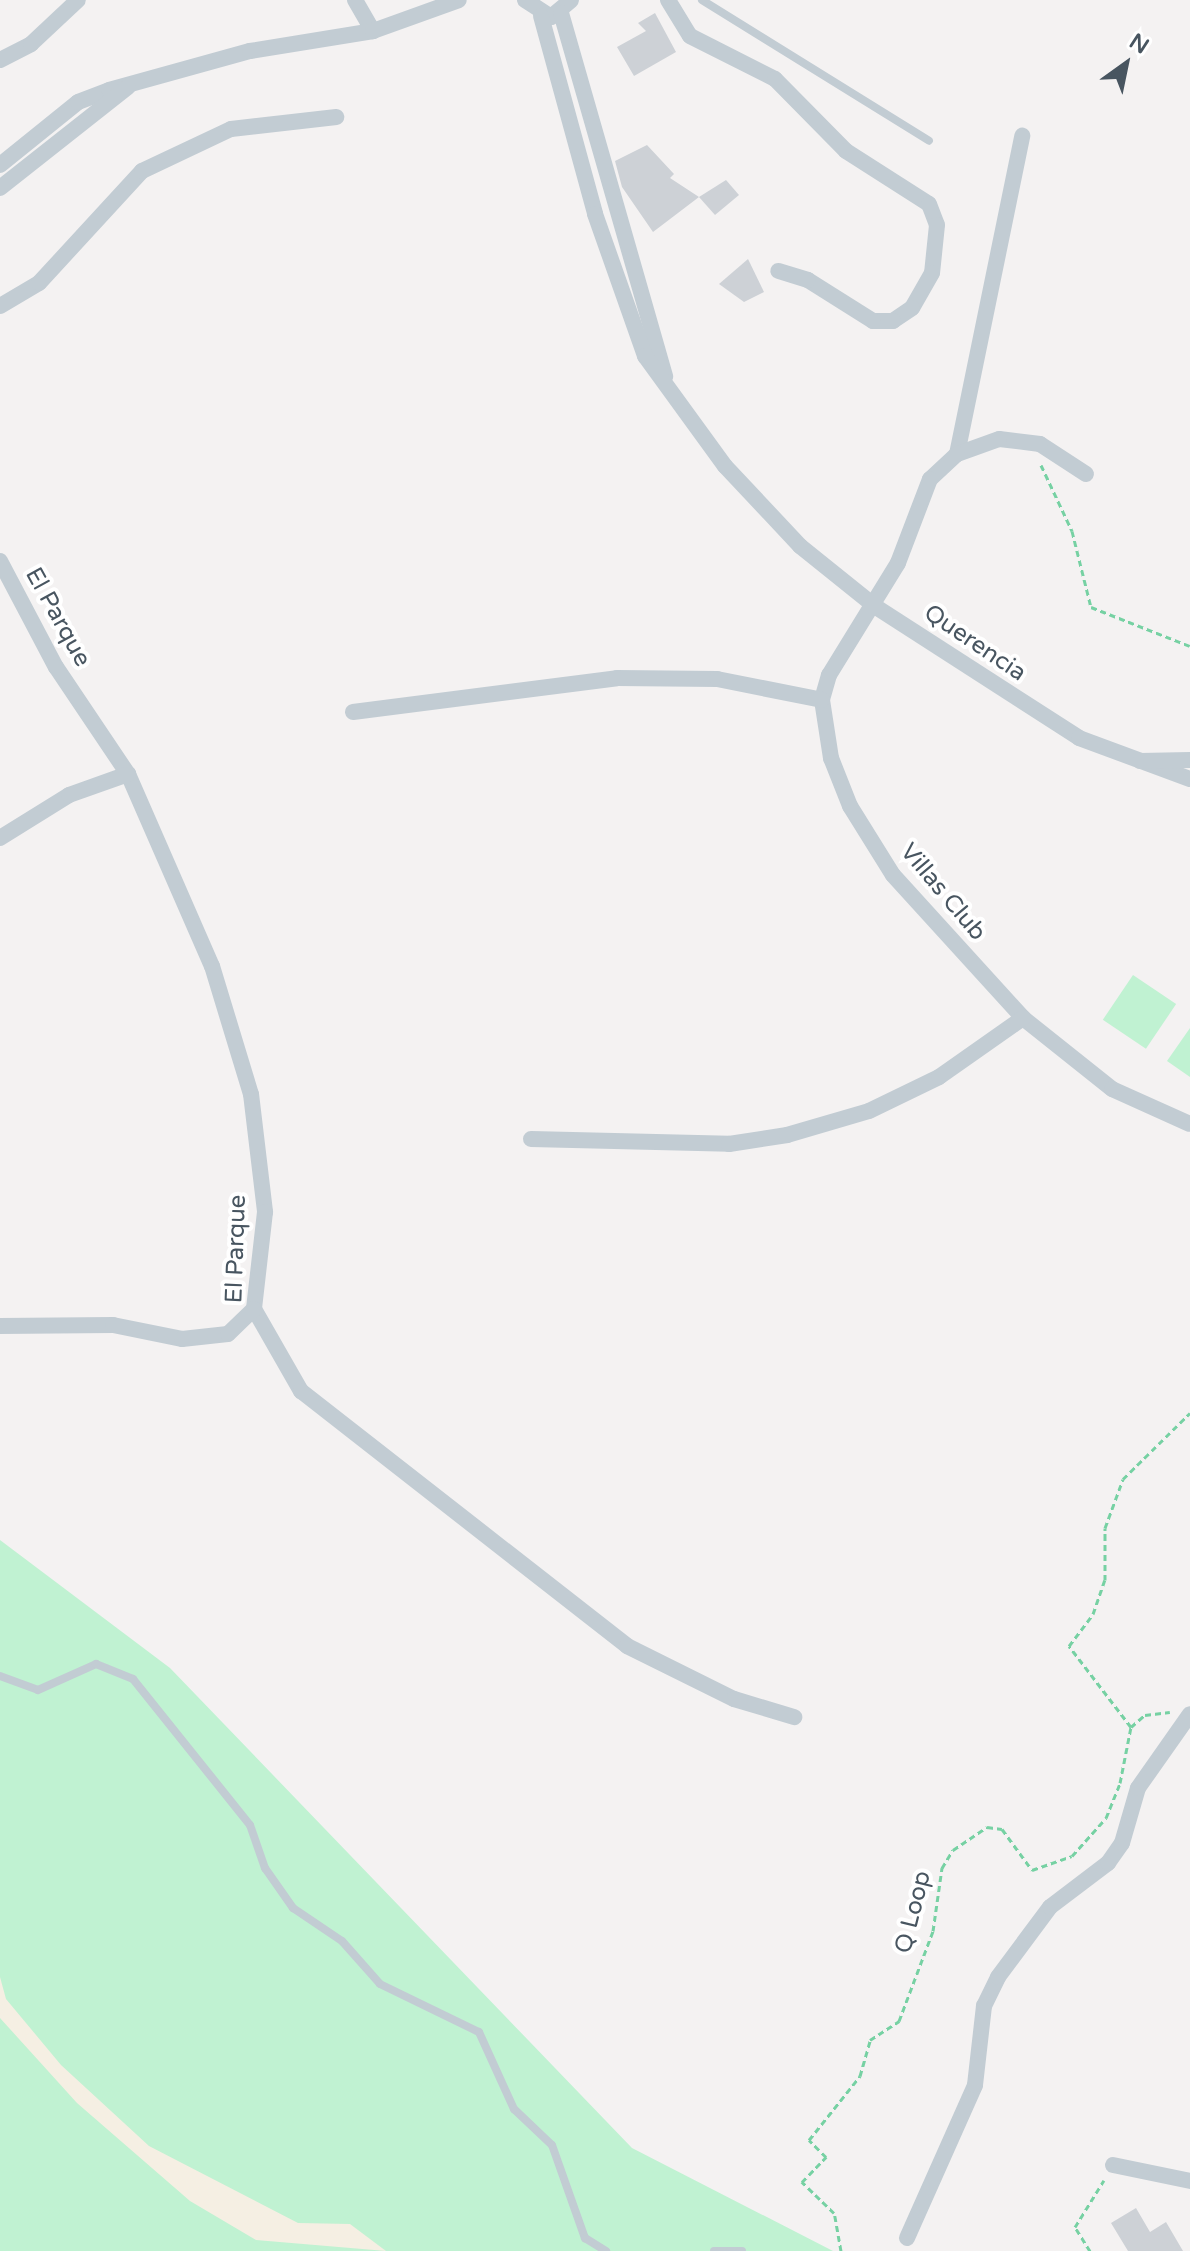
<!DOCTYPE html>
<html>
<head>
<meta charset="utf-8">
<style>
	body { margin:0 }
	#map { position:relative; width:1190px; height:2251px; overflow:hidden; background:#f4f2f2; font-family:"Varela Round",sans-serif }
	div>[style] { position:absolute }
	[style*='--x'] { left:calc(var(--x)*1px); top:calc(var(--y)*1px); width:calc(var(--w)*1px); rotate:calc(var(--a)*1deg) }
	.green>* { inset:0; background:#c0f2d2; transform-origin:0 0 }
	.sand>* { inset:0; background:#f5efe3 }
	.building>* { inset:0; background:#cdd1d6 }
	.path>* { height:3px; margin-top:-1.5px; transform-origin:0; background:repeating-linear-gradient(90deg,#76d1a3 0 6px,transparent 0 10px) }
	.lane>* { height:8px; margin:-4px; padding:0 4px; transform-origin:4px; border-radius:4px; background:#c2ccd3 }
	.street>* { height:16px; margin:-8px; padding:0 8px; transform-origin:8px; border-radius:8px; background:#c2ccd3 }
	span { translate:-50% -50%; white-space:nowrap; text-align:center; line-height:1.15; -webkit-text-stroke:8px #fff; paint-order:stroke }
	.street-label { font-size:24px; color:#485560 }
	.north { position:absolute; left:1086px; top:24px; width:80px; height:80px; -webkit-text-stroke:6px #fff; paint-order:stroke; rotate:33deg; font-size:22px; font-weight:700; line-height:32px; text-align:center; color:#485560 }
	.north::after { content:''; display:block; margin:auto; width:28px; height:36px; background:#485560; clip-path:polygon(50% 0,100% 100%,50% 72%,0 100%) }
</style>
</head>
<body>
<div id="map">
	<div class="green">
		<i style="left:1133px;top:975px;width:52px;height:54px;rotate:34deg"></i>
		<i style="clip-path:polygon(1190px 1028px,1190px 1077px,1167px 1061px)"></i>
		<i style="clip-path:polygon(0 1540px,170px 1668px,632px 2148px,833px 2251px,0 2251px)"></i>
	</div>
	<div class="sand">
		<i style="clip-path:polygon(0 1977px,6px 1999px,61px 2065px,149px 2146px,298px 2223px,350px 2224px,386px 2251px,256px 2240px,190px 2201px,77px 2103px,0 2018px)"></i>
	</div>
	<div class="building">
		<i style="clip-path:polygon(655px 13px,676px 52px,634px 76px,617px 47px,646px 31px,638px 23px)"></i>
		<i style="clip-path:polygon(647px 145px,674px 174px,670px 178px,699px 197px,653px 232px,622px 187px,615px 161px)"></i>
		<i style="clip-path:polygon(726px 180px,739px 195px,715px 215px,699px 197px)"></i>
		<i style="clip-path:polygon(748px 259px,764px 292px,744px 302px,719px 284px)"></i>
		<i style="clip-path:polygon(1136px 2208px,1150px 2232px,1166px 2222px,1183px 2251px,1128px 2251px,1111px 2223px)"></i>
	</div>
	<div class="path">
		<i style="--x:1041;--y:465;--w:73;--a:64.8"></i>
		<i style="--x:1072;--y:531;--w:78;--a:76"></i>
		<i style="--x:1091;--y:607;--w:106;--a:21.5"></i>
		<i style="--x:1131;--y:1727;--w:18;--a:-41"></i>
		<i style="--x:1145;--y:1715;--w:25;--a:-7"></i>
		<i style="--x:841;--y:2251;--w:39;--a:-100"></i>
		<i style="--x:834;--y:2213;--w:45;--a:-135.9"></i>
		<i style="--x:802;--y:2182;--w:35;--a:-46"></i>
		<i style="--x:826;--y:2157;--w:24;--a:-135"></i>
		<i style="--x:809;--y:2140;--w:82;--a:-51.4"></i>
		<i style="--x:860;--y:2076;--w:37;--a:-74"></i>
		<i style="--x:870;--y:2040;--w:35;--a:-33"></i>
		<i style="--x:899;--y:2021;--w:96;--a:-69.3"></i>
		<i style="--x:933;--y:1931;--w:64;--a:-81.9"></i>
		<i style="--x:942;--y:1868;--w:21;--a:-59"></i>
		<i style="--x:953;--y:1850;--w:41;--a:-34.1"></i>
		<i style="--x:987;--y:1827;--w:15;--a:8"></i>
		<i style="--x:1002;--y:1829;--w:51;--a:53.8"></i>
		<i style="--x:1032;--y:1870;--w:42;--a:-19.3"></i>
		<i style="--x:1072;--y:1856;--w:51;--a:-48.2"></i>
		<i style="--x:1106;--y:1818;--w:38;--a:-68"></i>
		<i style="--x:1120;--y:1783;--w:57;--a:-78.9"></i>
		<i style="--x:1131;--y:1727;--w:102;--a:-127.4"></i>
		<i style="--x:1069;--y:1646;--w:40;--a:-53"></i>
		<i style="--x:1093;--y:1614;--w:36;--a:-71"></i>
		<i style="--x:1105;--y:1580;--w:52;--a:-90"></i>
		<i style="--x:1105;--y:1528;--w:52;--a:-69.8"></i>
		<i style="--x:1123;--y:1479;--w:94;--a:-44.6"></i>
		<i style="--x:1090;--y:2251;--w:28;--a:-122"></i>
		<i style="--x:1075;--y:2227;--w:55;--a:-58.3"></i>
	</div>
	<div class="lane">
		<i style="--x:702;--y:0;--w:267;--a:31.8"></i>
		<i style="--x:0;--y:1676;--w:40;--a:20.2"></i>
		<i style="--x:38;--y:1690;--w:64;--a:-24.1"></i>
		<i style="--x:96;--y:1664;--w:40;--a:22"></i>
		<i style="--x:133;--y:1679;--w:187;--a:51.3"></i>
		<i style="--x:250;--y:1825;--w:46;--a:70.8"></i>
		<i style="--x:265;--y:1868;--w:49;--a:55"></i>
		<i style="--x:293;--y:1908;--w:59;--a:34"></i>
		<i style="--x:342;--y:1941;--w:57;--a:48.5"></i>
		<i style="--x:380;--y:1984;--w:110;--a:25.9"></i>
		<i style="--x:479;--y:2032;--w:85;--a:65.6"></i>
		<i style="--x:514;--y:2109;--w:52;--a:43.5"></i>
		<i style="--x:552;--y:2145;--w:99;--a:70.5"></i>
		<i style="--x:585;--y:2238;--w:25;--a:32"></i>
		<i style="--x:714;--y:2251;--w:28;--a:0"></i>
	</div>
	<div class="street">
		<i style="--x:355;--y:0;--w:36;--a:60"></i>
		<i style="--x:525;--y:0;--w:31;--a:33"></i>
		<i style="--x:551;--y:17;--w:26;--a:-40"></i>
		<i style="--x:668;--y:0;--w:42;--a:58.6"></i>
		<i style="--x:690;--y:36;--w:95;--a:26.8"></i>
		<i style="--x:775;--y:79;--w:101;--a:45.4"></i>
		<i style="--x:846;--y:151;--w:98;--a:32.6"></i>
		<i style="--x:929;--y:204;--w:22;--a:69"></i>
		<i style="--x:937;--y:225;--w:48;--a:95.9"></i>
		<i style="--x:932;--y:273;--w:40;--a:119.7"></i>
		<i style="--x:912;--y:308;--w:23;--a:146"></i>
		<i style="--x:893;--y:321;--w:20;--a:180"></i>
		<i style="--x:873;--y:321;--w:77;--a:-147.8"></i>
		<i style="--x:808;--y:280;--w:31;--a:-163"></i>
		<i style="--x:561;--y:13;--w:378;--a:74"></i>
		<i style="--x:541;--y:16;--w:205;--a:74.7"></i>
		<i style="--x:595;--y:214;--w:151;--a:70.6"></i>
		<i style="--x:645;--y:356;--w:136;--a:54"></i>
		<i style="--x:725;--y:466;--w:110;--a:46.8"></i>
		<i style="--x:800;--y:546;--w:97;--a:38.8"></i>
		<i style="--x:876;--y:607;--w:242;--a:32.8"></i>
		<i style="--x:1079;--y:738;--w:118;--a:20.3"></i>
		<i style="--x:0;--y:60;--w:35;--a:-27"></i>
		<i style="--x:31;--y:44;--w:64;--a:-43.1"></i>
		<i style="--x:0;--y:165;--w:100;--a:-38.9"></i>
		<i style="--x:78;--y:102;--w:33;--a:-21"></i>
		<i style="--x:109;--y:90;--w:146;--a:-15.5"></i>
		<i style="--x:250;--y:51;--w:125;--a:-9.2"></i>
		<i style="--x:373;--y:31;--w:91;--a:-19.8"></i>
		<i style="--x:0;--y:188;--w:163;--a:-38.3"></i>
		<i style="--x:0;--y:306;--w:45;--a:-30.5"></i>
		<i style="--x:39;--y:283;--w:152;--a:-47.4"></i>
		<i style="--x:142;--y:171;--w:98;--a:-25.3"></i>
		<i style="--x:231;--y:129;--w:106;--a:-6.5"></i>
		<i style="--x:957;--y:454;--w:325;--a:-78.4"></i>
		<i style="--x:1086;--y:474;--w:55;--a:-146.9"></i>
		<i style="--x:1040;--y:444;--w:41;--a:-173"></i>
		<i style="--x:999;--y:439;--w:45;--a:160.3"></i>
		<i style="--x:957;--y:454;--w:37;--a:137"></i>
		<i style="--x:930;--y:479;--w:90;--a:110.9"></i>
		<i style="--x:898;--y:563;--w:132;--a:121.6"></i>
		<i style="--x:829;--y:675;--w:26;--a:106"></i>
		<i style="--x:822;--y:700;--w:59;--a:81.2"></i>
		<i style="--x:831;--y:758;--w:52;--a:68.4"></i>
		<i style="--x:850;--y:806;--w:81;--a:58.1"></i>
		<i style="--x:893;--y:875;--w:193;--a:47.7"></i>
		<i style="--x:1023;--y:1018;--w:114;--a:38.6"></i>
		<i style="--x:1112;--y:1089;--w:85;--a:24.2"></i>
		<i style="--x:0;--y:561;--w:120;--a:62.2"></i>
		<i style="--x:56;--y:667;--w:129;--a:56.1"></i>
		<i style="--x:128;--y:774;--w:210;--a:66.4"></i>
		<i style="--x:212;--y:966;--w:134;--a:73.1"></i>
		<i style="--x:251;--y:1094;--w:119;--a:83.2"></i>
		<i style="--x:265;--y:1212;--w:98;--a:96.5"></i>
		<i style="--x:254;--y:1309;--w:95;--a:60.2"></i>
		<i style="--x:301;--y:1391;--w:414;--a:38"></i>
		<i style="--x:627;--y:1646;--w:119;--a:26.4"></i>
		<i style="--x:734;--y:1699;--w:63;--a:16.7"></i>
		<i style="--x:353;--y:712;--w:266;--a:-7.3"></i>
		<i style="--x:617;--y:678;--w:100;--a:0.6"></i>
		<i style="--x:717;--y:679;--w:107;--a:11.3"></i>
		<i style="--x:1140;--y:761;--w:50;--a:-1.1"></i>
		<i style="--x:0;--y:838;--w:81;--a:-31.9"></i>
		<i style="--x:69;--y:795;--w:63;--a:-19.6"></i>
		<i style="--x:531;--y:1139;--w:198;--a:1.4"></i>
		<i style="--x:729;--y:1144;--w:59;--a:-8.8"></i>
		<i style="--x:787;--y:1135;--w:85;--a:-16.3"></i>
		<i style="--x:869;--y:1111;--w:78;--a:-25.9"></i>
		<i style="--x:939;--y:1077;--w:103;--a:-35.1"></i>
		<i style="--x:0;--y:1326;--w:113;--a:-0.5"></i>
		<i style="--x:113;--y:1325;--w:70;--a:11.5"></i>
		<i style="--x:182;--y:1339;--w:46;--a:-6.2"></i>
		<i style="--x:228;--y:1334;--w:36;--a:-44"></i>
		<i style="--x:1113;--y:2165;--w:79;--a:11.7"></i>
		<i style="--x:907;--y:2238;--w:167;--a:-66"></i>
		<i style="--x:975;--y:2085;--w:80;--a:-83.5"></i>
		<i style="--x:984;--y:2006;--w:32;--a:-64"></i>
		<i style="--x:998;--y:1977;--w:87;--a:-53.4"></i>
		<i style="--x:1050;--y:1907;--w:73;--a:-37.2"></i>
		<i style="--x:1108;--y:1863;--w:24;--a:-55"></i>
		<i style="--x:1122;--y:1843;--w:57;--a:-73.8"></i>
		<i style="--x:1138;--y:1788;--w:90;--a:-54.9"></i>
	</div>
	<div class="street-label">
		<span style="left:58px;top:617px;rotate:61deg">El Parque</span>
		<span style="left:975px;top:643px;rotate:34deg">Querencia</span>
		<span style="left:943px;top:892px;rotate:50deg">Villas Club</span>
		<span style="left:236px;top:1249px;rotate:-88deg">El Parque</span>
		<span style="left:913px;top:1912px;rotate:-76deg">Q Loop</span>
	</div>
	<div class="north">N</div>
</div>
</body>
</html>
